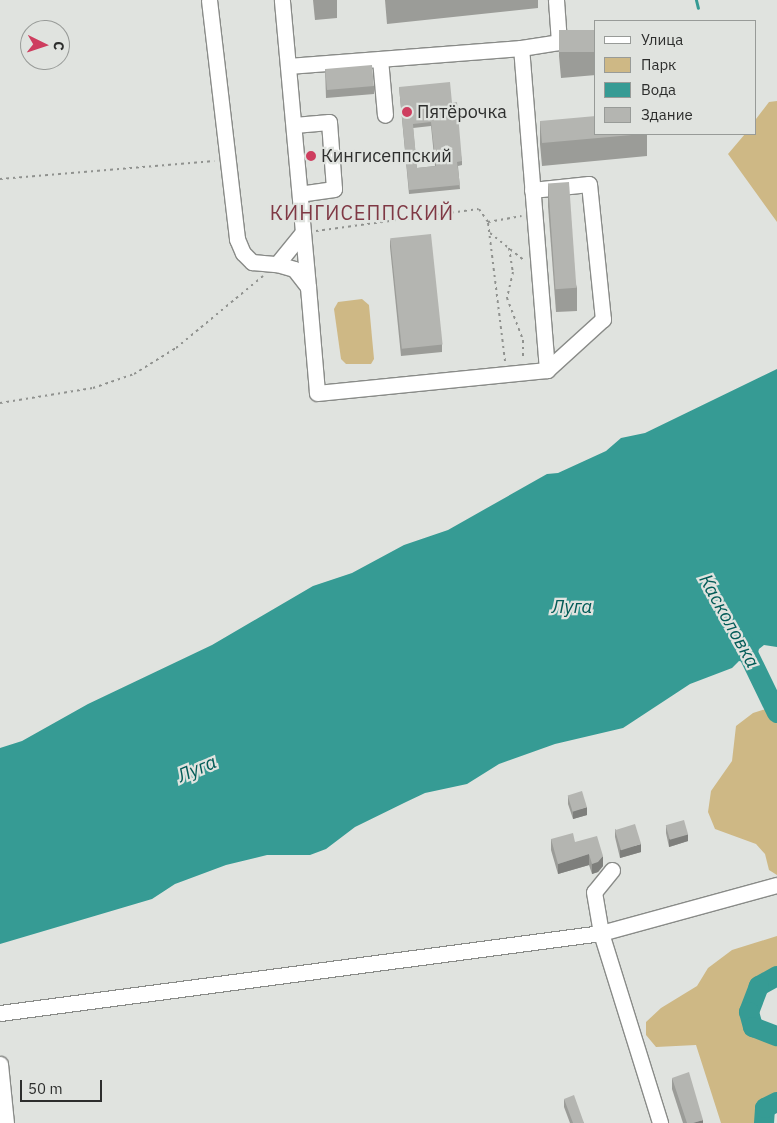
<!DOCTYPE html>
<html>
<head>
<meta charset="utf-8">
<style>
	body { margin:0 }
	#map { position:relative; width:777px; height:1123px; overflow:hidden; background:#e0e3df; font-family:"IBM Plex Sans",sans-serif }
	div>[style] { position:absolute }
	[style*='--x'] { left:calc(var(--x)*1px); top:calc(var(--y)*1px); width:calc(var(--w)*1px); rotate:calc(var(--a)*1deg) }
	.green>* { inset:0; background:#ceb885 }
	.water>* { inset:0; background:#369b94 }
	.stream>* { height:3px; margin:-1.5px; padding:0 1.5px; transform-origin:1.5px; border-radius:1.5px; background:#369b94 }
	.river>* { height:20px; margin:-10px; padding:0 10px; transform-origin:10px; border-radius:10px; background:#369b94 }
	.path>* { height:2px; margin-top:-1px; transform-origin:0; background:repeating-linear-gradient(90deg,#90928f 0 2.5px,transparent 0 6.5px) }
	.roads { filter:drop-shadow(1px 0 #898b88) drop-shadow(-1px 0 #898b88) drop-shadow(0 1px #898b88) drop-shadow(0 -1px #898b88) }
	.minor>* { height:15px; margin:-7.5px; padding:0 7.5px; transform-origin:7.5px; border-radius:7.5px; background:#fff }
	.wall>* { inset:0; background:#9b9c98 }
	.shaded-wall>* { inset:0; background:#7e7f7c }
	.building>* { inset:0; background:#b4b5b1; transform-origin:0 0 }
	.dots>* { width:14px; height:14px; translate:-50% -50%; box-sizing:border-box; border:2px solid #e0e3df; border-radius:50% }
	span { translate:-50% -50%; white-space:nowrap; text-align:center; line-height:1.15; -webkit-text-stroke:4.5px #e0e3df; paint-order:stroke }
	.poi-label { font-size:18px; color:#2d2e2d }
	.left { translate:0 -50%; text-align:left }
	.water-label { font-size:19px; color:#025b57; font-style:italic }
	.quarter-label { font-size:20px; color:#7f3844; letter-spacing:1px }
	.legend { position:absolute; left:594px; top:20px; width:162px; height:115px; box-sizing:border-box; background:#e0e3df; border:1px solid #989b98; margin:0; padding:6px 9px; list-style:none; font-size:15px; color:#2d2e2d }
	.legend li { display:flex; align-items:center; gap:10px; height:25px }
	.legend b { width:25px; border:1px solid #989b98 }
	.north { position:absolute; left:20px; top:20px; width:50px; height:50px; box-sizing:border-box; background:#e0e3df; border:1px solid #989b98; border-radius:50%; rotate:94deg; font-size:14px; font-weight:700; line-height:20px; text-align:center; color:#2d2e2d }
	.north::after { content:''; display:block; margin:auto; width:18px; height:22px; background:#ce3e5f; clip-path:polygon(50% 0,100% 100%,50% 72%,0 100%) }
	.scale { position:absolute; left:20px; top:1080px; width:82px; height:22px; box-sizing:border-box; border:2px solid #2d2e2d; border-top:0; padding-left:6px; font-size:15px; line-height:18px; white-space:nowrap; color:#2d2e2d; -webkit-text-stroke:4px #e0e3df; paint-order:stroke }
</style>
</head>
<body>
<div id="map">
	<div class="green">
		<i style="clip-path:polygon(777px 101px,777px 222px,728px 154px,745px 134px,756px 134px,756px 119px,769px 102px)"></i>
		<i style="clip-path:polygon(362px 299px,369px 305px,374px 359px,371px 364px,346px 364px,341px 359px,334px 309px,338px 302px)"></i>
		<i style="clip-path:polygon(766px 709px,777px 713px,777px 875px,769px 870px,765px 854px,756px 844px,715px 829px,708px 812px,711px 791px,732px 761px,736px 726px,753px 713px)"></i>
		<i style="clip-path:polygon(777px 936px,777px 976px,759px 986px,749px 1012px,753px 1027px,777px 1036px,777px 1102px,765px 1108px,764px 1123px,721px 1123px,696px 1045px,656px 1047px,646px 1035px,646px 1022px,661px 1008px,697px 986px,708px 968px,732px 950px)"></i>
	</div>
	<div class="water">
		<i style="clip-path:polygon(777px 369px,777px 647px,764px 645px,759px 649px,755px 664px,739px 661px,732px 668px,690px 684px,623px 728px,555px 744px,499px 764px,467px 784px,425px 793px,406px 802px,355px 827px,326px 849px,310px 855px,267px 855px,226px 865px,175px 884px,152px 899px,0 944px,0 748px,22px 741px,88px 704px,212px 645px,313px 586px,352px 573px,404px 545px,448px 530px,547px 474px,558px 473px,606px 451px,621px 438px,645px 433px)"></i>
	</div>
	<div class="stream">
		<i style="--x:696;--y:0;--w:8;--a:76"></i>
	</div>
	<div class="river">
		<i style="--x:742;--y:641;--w:80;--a:64.1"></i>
		<i style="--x:777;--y:976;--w:21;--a:151"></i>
		<i style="--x:759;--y:986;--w:28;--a:111"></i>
		<i style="--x:749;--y:1012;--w:16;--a:75"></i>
		<i style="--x:753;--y:1027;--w:26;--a:21"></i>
		<i style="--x:764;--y:1123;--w:15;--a:-86"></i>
		<i style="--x:765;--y:1108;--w:13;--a:-27"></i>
	</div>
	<div class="path">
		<i style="--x:0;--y:179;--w:215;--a:-4.8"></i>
		<i style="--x:316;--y:231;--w:164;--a:-7.7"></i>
		<i style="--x:479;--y:209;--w:16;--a:55"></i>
		<i style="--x:490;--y:233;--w:45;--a:38.7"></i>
		<i style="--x:509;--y:248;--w:24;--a:81"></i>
		<i style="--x:513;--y:272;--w:27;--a:103"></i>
		<i style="--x:507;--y:298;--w:45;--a:69.1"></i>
		<i style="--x:523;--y:340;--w:19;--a:90"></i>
		<i style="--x:505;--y:361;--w:140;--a:-97"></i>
		<i style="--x:488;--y:222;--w:34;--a:-10"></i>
		<i style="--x:0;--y:403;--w:94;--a:-9.2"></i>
		<i style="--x:93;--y:388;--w:43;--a:-18.9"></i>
		<i style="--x:134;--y:374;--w:49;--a:-31.8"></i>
		<i style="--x:176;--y:348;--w:113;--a:-39.6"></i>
	</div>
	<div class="roads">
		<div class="minor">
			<i style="--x:209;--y:0;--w:241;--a:83.3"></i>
			<i style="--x:237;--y:239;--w:15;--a:67"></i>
			<i style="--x:243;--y:253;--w:13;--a:45"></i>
			<i style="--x:252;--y:262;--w:25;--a:5"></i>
			<i style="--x:277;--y:264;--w:41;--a:-50.9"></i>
			<i style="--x:380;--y:59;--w:56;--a:84.9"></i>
			<i style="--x:288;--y:66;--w:234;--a:-4.4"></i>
			<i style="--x:521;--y:48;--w:38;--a:-9"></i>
			<i style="--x:559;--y:42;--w:42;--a:-94.1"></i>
			<i style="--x:294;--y:125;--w:35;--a:-5"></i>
			<i style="--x:329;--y:122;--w:67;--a:85.7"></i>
			<i style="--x:334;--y:189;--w:34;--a:172"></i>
			<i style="--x:532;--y:190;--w:57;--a:-6"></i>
			<i style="--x:589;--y:184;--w:136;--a:84.1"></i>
			<i style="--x:603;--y:319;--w:76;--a:137.7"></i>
			<i style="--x:277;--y:264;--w:18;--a:16"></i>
			<i style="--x:294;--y:269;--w:23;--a:52"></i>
			<i style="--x:308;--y:287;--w:288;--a:-95.2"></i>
			<i style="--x:308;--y:287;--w:106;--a:85.1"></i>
			<i style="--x:317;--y:393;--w:231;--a:-5.7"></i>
			<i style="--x:547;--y:370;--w:323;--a:-94.6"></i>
			<i style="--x:612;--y:870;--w:28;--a:129"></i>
			<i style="--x:594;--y:892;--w:42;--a:80.3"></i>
			<i style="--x:601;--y:933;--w:199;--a:72.7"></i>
			<i style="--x:0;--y:1013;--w:606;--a:-7.58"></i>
			<i style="--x:601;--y:933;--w:182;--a:-15.3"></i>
			<i style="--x:0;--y:1064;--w:59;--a:84.2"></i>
		</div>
	</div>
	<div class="wall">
		<i style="clip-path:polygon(313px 0,337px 0,337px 18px,315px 20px)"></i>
		<i style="clip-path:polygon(385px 0,538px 0,538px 8px,387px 24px)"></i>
		<i style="clip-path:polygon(596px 30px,596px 75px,561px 78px,559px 56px,559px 33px)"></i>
		<i style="clip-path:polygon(325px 69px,374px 86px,374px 94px,326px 98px)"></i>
		<i style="clip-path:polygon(evenodd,399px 87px,452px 103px,462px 161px,462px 165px,458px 166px,460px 189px,409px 194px,399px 87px,431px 126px,435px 166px,417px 168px,413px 128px,431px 126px)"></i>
		<i style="clip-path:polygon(540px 121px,647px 134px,647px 156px,542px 166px,540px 144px)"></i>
		<i style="clip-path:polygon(548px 183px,577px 288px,577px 311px,556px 312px,548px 206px)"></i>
		<i style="clip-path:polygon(390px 239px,442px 344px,442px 352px,401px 356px,390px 247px)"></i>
		<i style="clip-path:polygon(568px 796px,587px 815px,573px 819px,568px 804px)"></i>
		<i style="clip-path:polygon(666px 825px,688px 841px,669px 847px,666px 833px)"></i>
		<i style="clip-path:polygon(615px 829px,641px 852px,620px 858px,615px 837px)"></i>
		<i style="clip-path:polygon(551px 839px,575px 842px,603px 866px,598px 872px,592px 874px,589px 865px,558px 874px,551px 850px)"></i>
		<i style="clip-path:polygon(672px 1078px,703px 1123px,683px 1123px,672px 1089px)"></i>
		<i style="clip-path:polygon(564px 1099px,584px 1123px,570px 1123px,564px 1107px)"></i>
	</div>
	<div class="shaded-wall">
		<i style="clip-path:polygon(587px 807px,587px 815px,573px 819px,573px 811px)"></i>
		<i style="clip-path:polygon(688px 834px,688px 841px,669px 847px,669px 839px)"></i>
		<i style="clip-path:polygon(641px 844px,641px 852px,620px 858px,620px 850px)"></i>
		<i style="clip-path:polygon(589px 854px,589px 865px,558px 874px,558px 864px)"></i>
		<i style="clip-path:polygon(603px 856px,603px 866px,598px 872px,592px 874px,592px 864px)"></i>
		<i style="clip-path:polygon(703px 1120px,703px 1123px,693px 1123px)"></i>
	</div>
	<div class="building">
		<i style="left:596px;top:30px;width:22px;height:37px;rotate:90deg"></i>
		<i style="left:372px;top:65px;width:21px;height:47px;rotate:85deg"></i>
		<i style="clip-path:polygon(evenodd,450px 82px,452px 103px,457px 102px,462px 161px,457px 162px,460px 185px,409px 190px,399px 87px,450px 82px,431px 122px,436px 166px,417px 168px,413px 124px,431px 122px)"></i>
		<i style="clip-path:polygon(596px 116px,596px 134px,643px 134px,542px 143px,540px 121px)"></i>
		<i style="left:569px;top:182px;width:106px;height:21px;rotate:86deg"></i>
		<i style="left:431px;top:234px;width:111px;height:41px;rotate:84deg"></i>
		<i style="left:582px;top:791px;width:17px;height:15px;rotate:73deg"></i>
		<i style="left:684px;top:820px;width:15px;height:19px;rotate:74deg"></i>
		<i style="left:635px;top:824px;width:21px;height:21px;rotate:73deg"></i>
		<i style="clip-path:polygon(573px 833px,575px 842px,597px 836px,603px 856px,598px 862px,592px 864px,589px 854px,558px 864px,551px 839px)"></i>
		<i style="clip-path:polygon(689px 1072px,703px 1120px,693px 1123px,687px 1123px,672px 1078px)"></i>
		<i style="clip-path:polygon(574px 1095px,584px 1123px,573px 1123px,564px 1099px)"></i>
	</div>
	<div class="dots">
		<i style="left:407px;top:112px;background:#ce3e5f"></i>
		<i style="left:311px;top:156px;background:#ce3e5f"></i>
	</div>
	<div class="poi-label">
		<span class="left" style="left:417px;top:112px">Пятёрочка</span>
		<span class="left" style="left:321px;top:156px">Кингисеппский</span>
	</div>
	<div class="water-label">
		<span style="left:572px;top:607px">Луга</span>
		<span style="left:729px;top:621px;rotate:61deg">Касколовка</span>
		<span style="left:197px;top:769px;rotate:-23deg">Луга</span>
	</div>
	<div class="quarter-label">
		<span style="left:362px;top:212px">КИНГИСЕППСКИЙ</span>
	</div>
	<ul class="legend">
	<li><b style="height:6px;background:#fff"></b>Улица</li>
	<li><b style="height:14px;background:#ceb885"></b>Парк</li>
	<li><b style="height:14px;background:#369b94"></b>Вода</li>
	<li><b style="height:14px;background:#b4b5b1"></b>Здание</li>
	</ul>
	<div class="north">С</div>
	<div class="scale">50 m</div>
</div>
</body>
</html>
